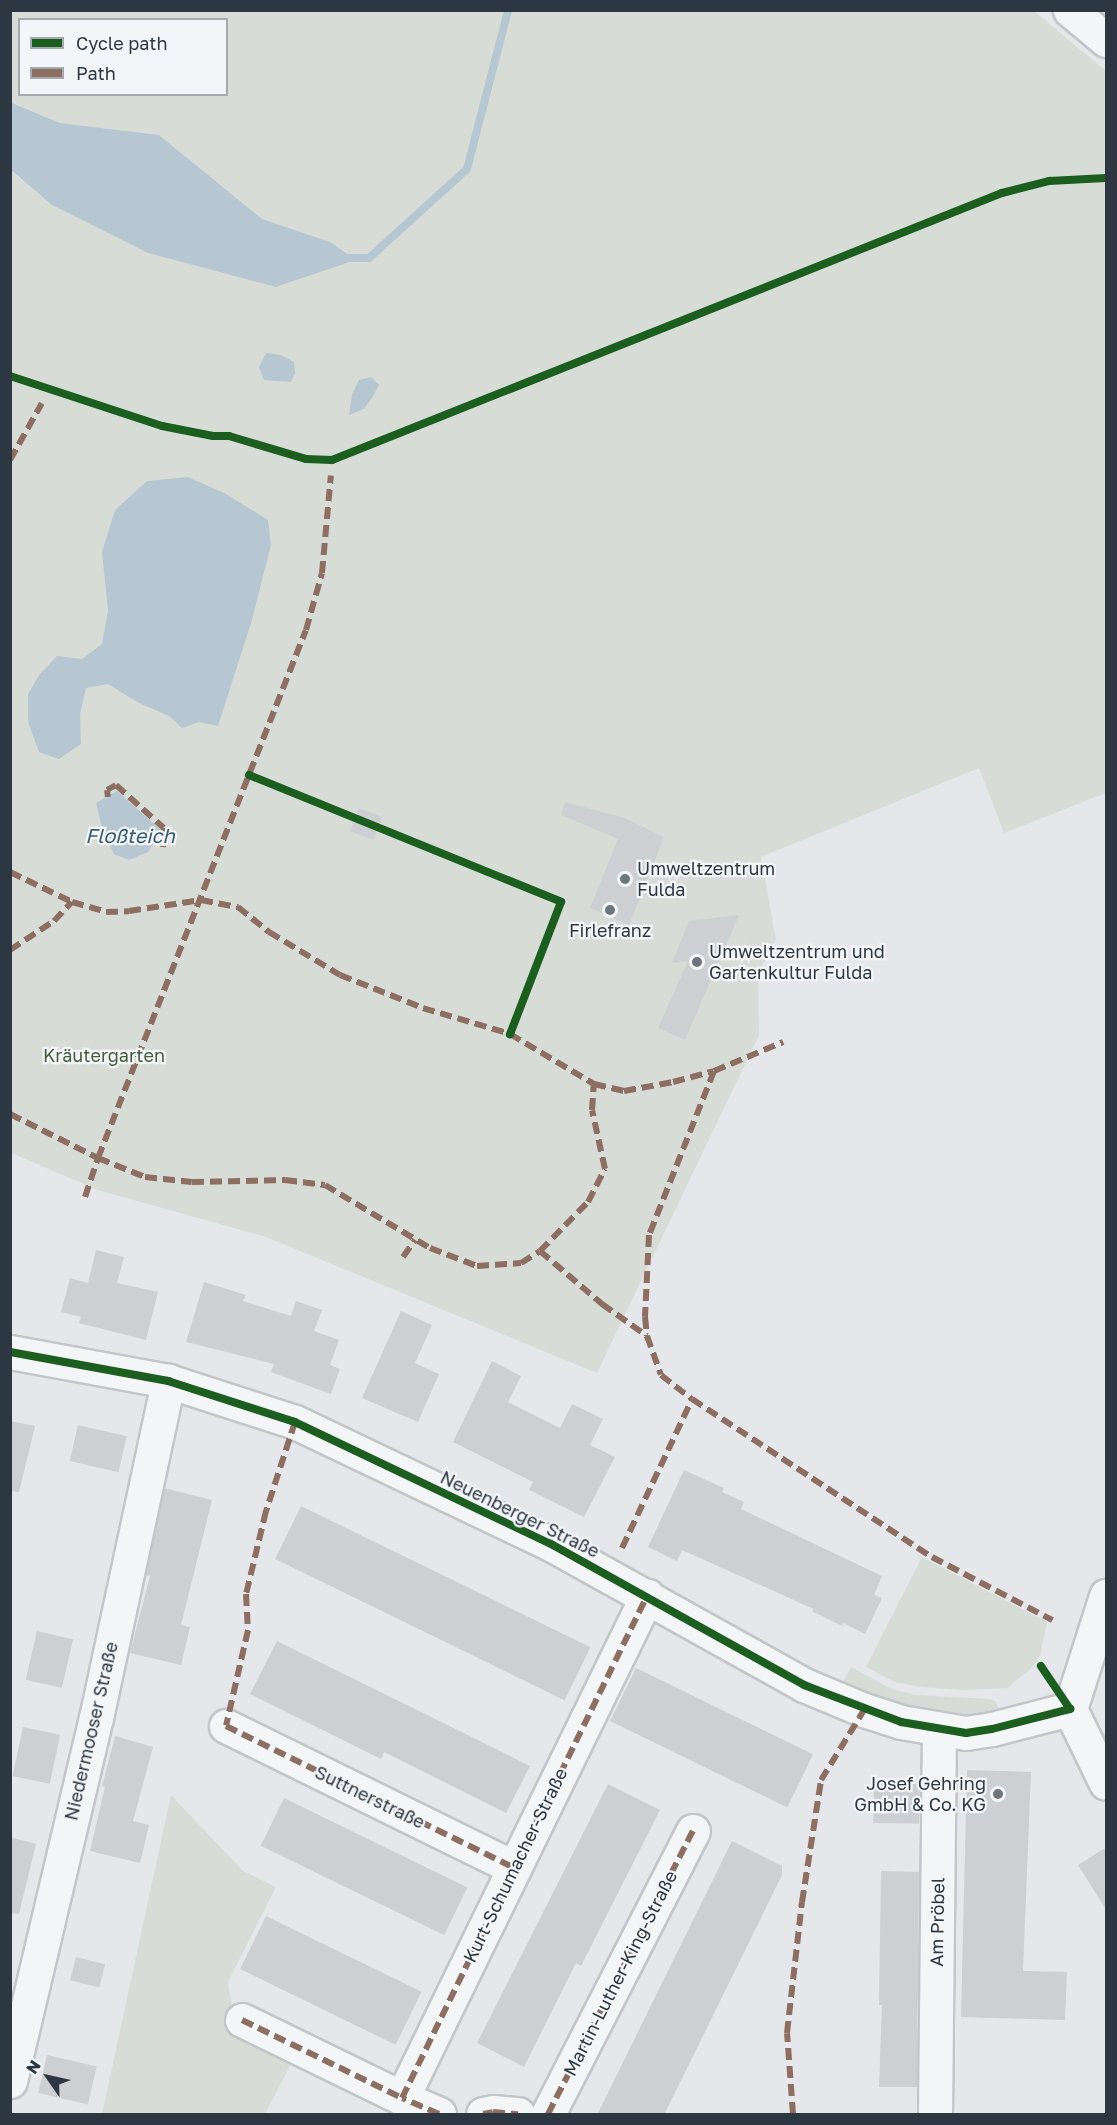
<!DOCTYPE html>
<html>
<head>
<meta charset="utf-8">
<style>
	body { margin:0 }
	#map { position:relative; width:1117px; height:2125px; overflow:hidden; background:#e5e7ea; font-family:"Golos Text",sans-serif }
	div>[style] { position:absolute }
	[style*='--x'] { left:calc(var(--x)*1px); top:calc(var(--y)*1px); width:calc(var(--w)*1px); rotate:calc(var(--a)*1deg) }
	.green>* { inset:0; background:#d7ddd6 }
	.water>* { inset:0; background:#b6c7d2 }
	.stream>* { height:8px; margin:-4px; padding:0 4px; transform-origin:4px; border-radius:4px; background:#b6c7d2 }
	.building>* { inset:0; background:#cdcfd2; transform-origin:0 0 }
	.roads { filter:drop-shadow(2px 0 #c3c5c8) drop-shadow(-2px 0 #c3c5c8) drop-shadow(0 2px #c3c5c8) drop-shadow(0 -2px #c3c5c8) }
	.minor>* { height:33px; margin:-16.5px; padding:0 16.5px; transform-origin:16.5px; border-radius:16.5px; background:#f4f5f6 }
	.quiet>* { height:6px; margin-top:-3px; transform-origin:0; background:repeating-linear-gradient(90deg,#8d6e63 0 12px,transparent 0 18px) }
	.cycleway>* { height:8px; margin:-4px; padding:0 4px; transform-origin:4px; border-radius:4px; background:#1b5e20 }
	.dots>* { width:16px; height:16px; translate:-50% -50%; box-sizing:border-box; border:3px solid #f3f6f8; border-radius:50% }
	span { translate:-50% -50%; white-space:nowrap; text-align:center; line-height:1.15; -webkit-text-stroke:4.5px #f3f6f8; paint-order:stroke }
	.poi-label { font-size:18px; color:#2d3742 }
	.left { translate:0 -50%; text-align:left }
	.right { translate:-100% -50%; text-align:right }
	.park-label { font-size:18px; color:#455d3b }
	.street-label { font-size:18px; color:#2d3742 }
	.water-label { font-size:20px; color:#395a73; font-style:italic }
	.frame { position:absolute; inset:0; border:12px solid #2d3742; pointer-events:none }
	.legend { position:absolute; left:18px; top:18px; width:210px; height:78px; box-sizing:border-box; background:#f3f6f8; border:2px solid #a4aaaf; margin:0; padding:8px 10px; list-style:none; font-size:18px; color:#2d3742 }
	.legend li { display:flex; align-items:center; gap:12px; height:30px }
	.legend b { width:30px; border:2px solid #a4aaaf }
	.north { position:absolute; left:18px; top:2047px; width:60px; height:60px; -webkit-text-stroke:4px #f3f6f8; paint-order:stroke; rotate:304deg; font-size:16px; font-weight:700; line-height:24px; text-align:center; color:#2d3742 }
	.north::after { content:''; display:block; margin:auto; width:21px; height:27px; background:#2d3742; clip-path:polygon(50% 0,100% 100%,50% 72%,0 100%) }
</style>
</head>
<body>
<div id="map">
	<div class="green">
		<i style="clip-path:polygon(evenodd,11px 11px,1034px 11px,1106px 71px,1106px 793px,1004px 833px,979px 768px,761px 857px,776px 940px,758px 973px,759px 1035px,597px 1373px,266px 1237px,98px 1190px,11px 1153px,10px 170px,52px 205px,148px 253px,276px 287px,356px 260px,262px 219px,159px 135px,60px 123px,11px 102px,11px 11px,20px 20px,226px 20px,226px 94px,20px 94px,20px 20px)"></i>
		<i style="clip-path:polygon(922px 1557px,1047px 1622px,1040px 1656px,1032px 1668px,1007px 1688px,963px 1690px,920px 1687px,895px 1682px,866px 1667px)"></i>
		<i style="clip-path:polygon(851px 1667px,892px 1689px,916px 1695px,990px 1699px,996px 1702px,999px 1709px,978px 1714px,937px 1716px,841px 1686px)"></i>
		<i style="clip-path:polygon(171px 1795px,243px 1871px,276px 1887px,228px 1982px,237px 2033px,292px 2062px,265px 2114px,102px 2114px)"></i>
	</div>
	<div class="water">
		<i style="clip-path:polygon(10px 102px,60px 123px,159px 135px,262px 219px,330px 242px,356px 260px,276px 287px,148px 253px,52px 205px,11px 170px)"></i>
		<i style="clip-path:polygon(266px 353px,281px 355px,294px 362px,295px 373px,291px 382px,264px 380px,259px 367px)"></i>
		<i style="clip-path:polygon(371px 377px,379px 385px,372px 398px,364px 409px,349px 415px,352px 394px,359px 380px)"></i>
		<i style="clip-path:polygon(188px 477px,226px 494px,268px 520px,271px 545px,252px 620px,218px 726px,199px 722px,182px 728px,169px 716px,137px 702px,108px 684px,86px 688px,80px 714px,81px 744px,59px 759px,39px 752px,28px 722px,28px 694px,39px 675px,57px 656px,82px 659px,102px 644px,108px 610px,102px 552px,115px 510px,147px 481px)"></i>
		<i style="clip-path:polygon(117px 791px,162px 831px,148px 852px,129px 860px,114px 854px,103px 832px,96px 803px)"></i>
	</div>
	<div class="stream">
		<i style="--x:348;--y:258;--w:21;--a:0"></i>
		<i style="--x:369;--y:258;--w:132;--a:-42.2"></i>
		<i style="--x:467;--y:169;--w:164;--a:-75.5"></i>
	</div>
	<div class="building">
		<i style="clip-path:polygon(565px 802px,625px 818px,664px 837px,629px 925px,590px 908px,618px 839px,561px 815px)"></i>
		<i style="left:359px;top:808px;width:25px;height:25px;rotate:21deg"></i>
		<i style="clip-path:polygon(739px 915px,685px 1040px,658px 1028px,688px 961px,672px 963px,689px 921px)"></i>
		<i style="clip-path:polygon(96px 1250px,124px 1257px,117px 1283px,158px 1292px,146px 1340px,79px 1323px,81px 1317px,61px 1312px,70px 1278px,88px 1283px)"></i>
		<i style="clip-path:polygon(204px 1282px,246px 1295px,243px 1301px,291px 1316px,296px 1301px,322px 1310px,314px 1331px,339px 1340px,330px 1365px,340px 1369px,331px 1394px,271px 1372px,274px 1364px,186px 1342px)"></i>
		<i style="clip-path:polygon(401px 1311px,432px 1325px,415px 1363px,439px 1374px,418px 1422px,362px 1398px)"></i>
		<i style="clip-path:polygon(492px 1361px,521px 1376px,508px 1402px,560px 1428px,572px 1404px,603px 1419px,590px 1445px,615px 1457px,584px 1517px,529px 1490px,533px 1482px,453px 1442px)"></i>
		<i style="clip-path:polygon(10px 1421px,35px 1426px,19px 1492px,10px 1491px)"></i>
		<i style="left:78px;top:1425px;width:50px;height:37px;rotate:13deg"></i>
		<i style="clip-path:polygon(684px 1470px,724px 1488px,722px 1492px,744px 1502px,741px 1509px,882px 1576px,874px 1595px,882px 1598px,865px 1634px,843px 1623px,842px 1626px,812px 1611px,814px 1609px,682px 1550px,677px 1561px,648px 1547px)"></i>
		<i style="clip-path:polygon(164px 1488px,212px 1500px,181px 1625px,190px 1627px,181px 1665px,130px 1653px,150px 1576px,146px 1575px)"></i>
		<i style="left:301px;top:1506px;width:322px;height:59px;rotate:26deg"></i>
		<i style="left:37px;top:1631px;width:37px;height:50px;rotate:13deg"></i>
		<i style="clip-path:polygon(277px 1641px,530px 1766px,506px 1813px,384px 1752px,381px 1759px,250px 1694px)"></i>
		<i style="left:636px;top:1668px;width:197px;height:59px;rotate:26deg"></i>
		<i style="left:23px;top:1727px;width:38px;height:50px;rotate:12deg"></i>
		<i style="clip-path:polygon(115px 1736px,153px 1747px,133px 1821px,149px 1825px,140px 1863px,90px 1851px,105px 1787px,102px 1786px)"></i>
		<i style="clip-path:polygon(967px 1770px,1031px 1772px,1023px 1971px,1067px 1972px,1065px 2020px,961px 2017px)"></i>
		<i style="left:874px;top:1783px;width:46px;height:40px;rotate:1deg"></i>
		<i style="clip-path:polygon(608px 1784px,660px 1810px,581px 1966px,576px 1963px,524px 2067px,477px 2043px)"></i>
		<i style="left:284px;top:1798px;width:204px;height:53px;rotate:26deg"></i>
		<i style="clip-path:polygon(10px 1837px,36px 1844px,19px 1914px,10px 1913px)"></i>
		<i style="clip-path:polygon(732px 1841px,782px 1866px,782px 1875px,730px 1981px,664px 2115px,597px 2115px)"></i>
		<i style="clip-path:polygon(1107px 1847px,1107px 1911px,1078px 1865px)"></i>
		<i style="clip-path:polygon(881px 1871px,919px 1872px,917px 2087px,879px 2087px,882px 2005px,879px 2005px)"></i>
		<i style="left:266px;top:1916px;width:173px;height:59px;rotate:26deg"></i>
		<i style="left:76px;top:1957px;width:30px;height:24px;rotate:14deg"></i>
		<i style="left:47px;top:2055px;width:51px;height:39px;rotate:13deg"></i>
	</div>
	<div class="roads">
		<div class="minor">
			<i style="--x:1070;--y:10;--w:47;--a:39.8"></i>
			<i style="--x:10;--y:1352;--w:161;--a:10.4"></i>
			<i style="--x:168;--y:1381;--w:133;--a:17.9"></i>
			<i style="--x:295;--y:1422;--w:284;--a:25.5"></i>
			<i style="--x:551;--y:1544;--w:290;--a:29.1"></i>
			<i style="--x:804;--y:1685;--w:65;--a:22.6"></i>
			<i style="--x:864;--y:1710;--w:39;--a:18"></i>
			<i style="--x:901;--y:1722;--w:66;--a:9.6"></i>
			<i style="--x:966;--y:1733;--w:26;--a:-9"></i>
			<i style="--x:992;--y:1729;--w:81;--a:-14.4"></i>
			<i style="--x:1070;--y:1709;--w:119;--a:-72.3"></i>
			<i style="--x:1070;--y:1709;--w:82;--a:64.1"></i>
			<i style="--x:226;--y:1726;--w:321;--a:26.2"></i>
			<i style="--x:242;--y:2020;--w:178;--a:26"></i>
			<i style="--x:10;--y:2081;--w:373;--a:-76.7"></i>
			<i style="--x:96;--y:1718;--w:345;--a:-77.9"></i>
			<i style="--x:439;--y:2114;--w:40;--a:-156.6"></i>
			<i style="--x:402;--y:2098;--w:559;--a:-63.99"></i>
			<i style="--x:483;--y:2114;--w:10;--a:-11"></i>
			<i style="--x:493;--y:2112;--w:25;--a:5"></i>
			<i style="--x:548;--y:2114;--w:318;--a:-62.9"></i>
			<i style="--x:935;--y:2114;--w:384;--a:-89.4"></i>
		</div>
	</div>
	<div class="quiet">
		<i style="--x:10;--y:460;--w:65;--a:-60.7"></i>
		<i style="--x:108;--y:797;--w:7;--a:-98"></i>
		<i style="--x:107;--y:790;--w:10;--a:-29"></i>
		<i style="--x:116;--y:785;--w:64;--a:41.9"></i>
		<i style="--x:164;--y:828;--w:19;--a:93"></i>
		<i style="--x:10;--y:872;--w:69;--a:25.8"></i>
		<i style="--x:72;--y:902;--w:35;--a:16"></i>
		<i style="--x:106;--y:912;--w:23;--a:-2"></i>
		<i style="--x:129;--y:911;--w:73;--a:-8.7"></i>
		<i style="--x:201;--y:900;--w:38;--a:11"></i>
		<i style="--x:238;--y:907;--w:40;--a:39"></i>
		<i style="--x:269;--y:932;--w:83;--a:31.2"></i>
		<i style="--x:340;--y:975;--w:89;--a:21.7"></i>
		<i style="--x:423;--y:1008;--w:91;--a:16.6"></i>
		<i style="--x:510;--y:1034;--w:98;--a:30.8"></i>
		<i style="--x:594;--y:1084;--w:31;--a:13"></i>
		<i style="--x:624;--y:1091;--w:50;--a:-10.4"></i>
		<i style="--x:673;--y:1082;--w:42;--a:-15"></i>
		<i style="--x:714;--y:1071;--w:75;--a:-22.8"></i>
		<i style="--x:10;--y:950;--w:53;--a:-33.4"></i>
		<i style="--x:54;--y:921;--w:26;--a:-47"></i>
		<i style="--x:714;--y:1071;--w:176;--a:111.6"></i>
		<i style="--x:649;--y:1235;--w:82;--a:92.8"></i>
		<i style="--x:645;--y:1317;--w:19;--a:84"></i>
		<i style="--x:647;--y:1336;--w:41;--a:70.3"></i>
		<i style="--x:661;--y:1375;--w:39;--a:38"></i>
		<i style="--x:692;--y:1399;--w:287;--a:33.4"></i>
		<i style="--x:932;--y:1557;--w:136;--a:27.7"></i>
		<i style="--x:10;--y:1114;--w:98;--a:26.6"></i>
		<i style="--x:98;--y:1158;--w:51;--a:22"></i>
		<i style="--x:145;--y:1177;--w:47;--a:6.1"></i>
		<i style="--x:192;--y:1182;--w:93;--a:-1.2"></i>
		<i style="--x:285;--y:1180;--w:40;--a:7.1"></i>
		<i style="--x:325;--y:1185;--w:122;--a:31"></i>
		<i style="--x:430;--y:1248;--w:50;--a:21"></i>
		<i style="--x:477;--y:1266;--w:44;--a:-3.9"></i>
		<i style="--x:521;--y:1263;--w:22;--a:-32"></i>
		<i style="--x:540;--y:1251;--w:69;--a:-45.6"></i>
		<i style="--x:588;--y:1202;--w:37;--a:-63"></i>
		<i style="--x:605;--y:1169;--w:60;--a:-102.4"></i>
		<i style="--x:592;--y:1110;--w:26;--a:-86"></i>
		<i style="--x:85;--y:1197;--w:41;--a:-71.6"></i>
		<i style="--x:98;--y:1158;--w:567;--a:-68.5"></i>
		<i style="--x:306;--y:630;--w:59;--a:-74.3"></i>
		<i style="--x:322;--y:573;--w:98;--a:-84.8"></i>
		<i style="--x:540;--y:1251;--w:82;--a:40.5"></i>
		<i style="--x:602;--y:1304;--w:55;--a:35.4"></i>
		<i style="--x:403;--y:1257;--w:21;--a:-55"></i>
		<i style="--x:295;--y:1422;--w:94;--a:108"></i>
		<i style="--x:266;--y:1511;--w:85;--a:103.5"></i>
		<i style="--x:246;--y:1594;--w:36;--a:87"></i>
		<i style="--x:248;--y:1630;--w:98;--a:102.9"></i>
		<i style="--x:226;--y:1726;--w:321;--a:26.2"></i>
		<i style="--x:622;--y:1548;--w:165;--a:-64.8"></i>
		<i style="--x:242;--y:2020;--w:178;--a:26"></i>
		<i style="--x:439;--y:2114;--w:40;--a:-156.6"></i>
		<i style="--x:402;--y:2098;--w:559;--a:-63.99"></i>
		<i style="--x:483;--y:2114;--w:10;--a:-11"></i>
		<i style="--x:493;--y:2112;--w:25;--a:5"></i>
		<i style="--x:548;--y:2114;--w:318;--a:-62.9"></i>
		<i style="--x:793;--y:2114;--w:81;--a:-94.2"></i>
		<i style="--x:787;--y:2033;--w:132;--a:-83.5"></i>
		<i style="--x:802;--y:1902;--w:123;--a:-81.1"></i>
		<i style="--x:821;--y:1780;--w:82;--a:-58.4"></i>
	</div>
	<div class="cycleway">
		<i style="--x:10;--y:376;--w:160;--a:18.2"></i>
		<i style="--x:162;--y:426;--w:52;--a:11.1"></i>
		<i style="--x:213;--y:436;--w:16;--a:0"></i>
		<i style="--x:229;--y:436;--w:80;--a:16.6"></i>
		<i style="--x:306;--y:459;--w:26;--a:2"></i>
		<i style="--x:332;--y:460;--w:721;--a:-21.73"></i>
		<i style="--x:1002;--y:193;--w:49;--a:-14.3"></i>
		<i style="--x:1049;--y:181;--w:57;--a:-3"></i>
		<i style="--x:249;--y:775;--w:337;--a:22.1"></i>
		<i style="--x:561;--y:902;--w:142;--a:111.1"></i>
		<i style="--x:10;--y:1352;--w:161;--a:10.4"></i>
		<i style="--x:168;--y:1381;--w:133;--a:17.9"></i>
		<i style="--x:295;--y:1422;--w:284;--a:25.5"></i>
		<i style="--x:551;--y:1544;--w:290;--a:29.1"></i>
		<i style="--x:804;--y:1685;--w:104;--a:20.9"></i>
		<i style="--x:901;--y:1722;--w:66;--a:9.6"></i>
		<i style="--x:966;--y:1733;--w:26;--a:-9"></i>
		<i style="--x:992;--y:1729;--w:81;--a:-14.4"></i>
		<i style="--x:1070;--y:1709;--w:52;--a:-124"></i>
	</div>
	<div class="dots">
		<i style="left:625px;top:879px;background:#6d757d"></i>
		<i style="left:610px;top:910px;background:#6d757d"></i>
		<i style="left:697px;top:962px;background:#6d757d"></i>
		<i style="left:998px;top:1794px;background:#6d757d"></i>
	</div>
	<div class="poi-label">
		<span class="left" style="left:637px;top:879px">Umweltzentrum<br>Fulda</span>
		<span style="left:610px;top:930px">Firlefranz</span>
		<span class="left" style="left:709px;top:962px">Umweltzentrum und<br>Gartenkultur Fulda</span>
		<span class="right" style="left:986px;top:1794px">Josef Gehring<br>GmbH &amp; Co. KG</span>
	</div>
	<div class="park-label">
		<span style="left:104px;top:1055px">Kräutergarten</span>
	</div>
	<div class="street-label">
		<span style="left:520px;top:1514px;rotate:26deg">Neuenberger Straße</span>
		<span style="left:91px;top:1731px;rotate:-77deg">Niedermooser Straße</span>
		<span style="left:370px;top:1797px;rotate:26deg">Suttnerstraße</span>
		<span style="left:515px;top:1865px;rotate:-64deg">Kurt-Schumacher-Straße</span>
		<span style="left:937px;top:1922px;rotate:-89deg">Am Pröbel</span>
		<span style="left:620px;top:1973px;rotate:-63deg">Martin-Luther-King-Straße</span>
	</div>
	<div class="water-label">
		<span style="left:130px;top:835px">Floßteich</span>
	</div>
	<div class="frame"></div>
	<ul class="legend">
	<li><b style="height:8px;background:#1b5e20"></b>Cycle path</li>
	<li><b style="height:8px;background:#8d6e63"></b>Path</li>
	</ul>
	<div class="north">N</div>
</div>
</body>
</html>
